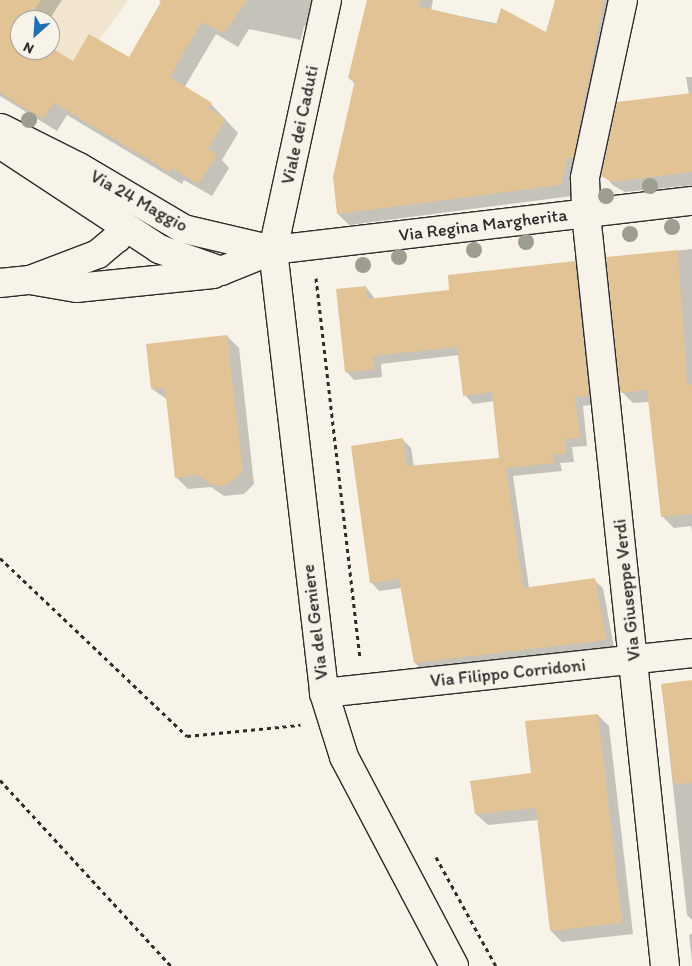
<!DOCTYPE html>
<html>
<head>
<meta charset="utf-8">
<style>
	body { margin:0 }
	#map { position:relative; width:692px; height:966px; overflow:hidden; background:#f7f3e8; font-family:Itim,sans-serif }
	div>[style] { position:absolute }
	[style*='--x'] { left:calc(var(--x)*1px); top:calc(var(--y)*1px); width:calc(var(--w)*1px); rotate:calc(var(--a)*1deg) }
	.built>* { inset:0; background:#f1e5cf }
	.shadow>* { inset:0; background:#0003 }
	.building>* { inset:0; background:#e2c395 }
	.path>* { height:3px; margin-top:-1.5px; transform-origin:0; background:repeating-linear-gradient(90deg,#2b2b2b 0 4px,transparent 0 8px) }
	.roads { filter:drop-shadow(1px 0 #2b2b2b) drop-shadow(-1px 0 #2b2b2b) drop-shadow(0 1px #2b2b2b) drop-shadow(0 -1px #2b2b2b) }
	.minor>* { height:28px; margin:-14px; padding:0 14px; transform-origin:14px; border-radius:14px; background:#f7f3e8 }
	.trees>* { width:16px; height:16px; margin:-8px; border-radius:50%; background:#9d9e8f }
	span { translate:-50% -50%; white-space:nowrap; text-align:center; line-height:1.15; -webkit-text-stroke:4px #f7f3e8; paint-order:stroke }
	.street-label { font-size:18px; color:#2b2b2b }
	.north { position:absolute; left:10px; top:10px; width:50px; height:50px; box-sizing:border-box; background:#f7f3e8; border:1px solid #a5a39c; border-radius:50%; rotate:206deg; font-size:14px; font-weight:700; line-height:20px; text-align:center; color:#2b2b2b }
	.north::after { content:''; display:block; margin:auto; width:18px; height:22px; background:#1f6fb2; clip-path:polygon(50% 0,100% 100%,50% 72%,0 100%) }
</style>
</head>
<body>
<div id="map">
	<div class="built">
		<i style="clip-path:polygon(evenodd,0 0,128px 0,43px 119px,0 93px,0 0,20px 20px,50px 20px,50px 50px,20px 50px,20px 20px)"></i>
	</div>
	<div class="shadow">
		<i style="clip-path:polygon(0 0,62px 0,49px 20px,20px 20px,20px 50px,73px 62px,129px 59px,163px 4px,159px 0,312px 0,313px 26px,304px 26px,301px 40px,249px 29px,238px 47px,216px 34px,184px 88px,211px 104px,238px 133px,222px 160px,229px 168px,212px 196px,184px 180px,182px 184px,67px 115px,57px 131px,0 96px)"></i>
		<i style="clip-path:polygon(368px 0,433px 0,431px 10px,547px 34px,557px 0,619px 0,572px 196px,349px 225px,338px 214px,355px 84px,349px 78px)"></i>
		<i style="clip-path:polygon(686px 77px,692px 77px,692px 185px,625px 192px,614px 186px,603px 175px,689px 95px)"></i>
		<i style="clip-path:polygon(692px 249px,692px 532px,691px 526px,674px 528px,663px 517px,649px 402px,633px 403px,622px 392px,608px 258px)"></i>
		<i style="clip-path:polygon(575px 262px,583px 270px,597px 404px,583px 406px,587px 446px,572px 447px,574px 462px,560px 463px,562px 471px,513px 476px,529px 588px,594px 580px,603px 588px,614px 648px,423px 671px,415px 663px,401px 588px,379px 591px,371px 582px,403px 440px,411px 448px,414px 467px,500px 459px,495px 401px,473px 404px,465px 395px,459px 355px,381px 364px,382px 377px,354px 380px,346px 371px,366px 287px,375px 299px,451px 291px)"></i>
		<i style="clip-path:polygon(227px 336px,239px 348px,254px 484px,244px 494px,224px 496px,211px 487px,188px 489px,176px 477px,168px 400px,152px 389px)"></i>
		<i style="clip-path:polygon(692px 682px,692px 920px,687px 915px,662px 685px)"></i>
		<i style="clip-path:polygon(598px 715px,609px 726px,633px 934px,562px 942px,551px 931px,538px 820px,488px 825px,476px 814px,532px 774px)"></i>
		<i style="clip-path:polygon(692px 934px,692px 961px,689px 935px)"></i>
	</div>
	<div class="building">
		<i style="clip-path:polygon(0 0,41px 0,28px 20px,20px 20px,20px 50px,50px 47px,73px 61px,89px 34px,129px 57px,162px 0,247px 0,224px 34px,202px 22px,170px 77px,212px 103px,208px 108px,226px 119px,208px 149px,217px 154px,199px 184px,171px 168px,169px 172px,54px 103px,43px 119px,0 93px)"></i>
		<i style="clip-path:polygon(367px 0,420px 0,418px 6px,496px 25px,501px 8px,546px 32px,555px 0,604px 0,573px 159px,568px 157px,561px 185px,337px 214px,333px 177px,355px 80px,348px 78px)"></i>
		<i style="clip-path:polygon(692px 93px,692px 172px,613px 182px,601px 176px,617px 102px)"></i>
		<i style="clip-path:polygon(678px 250px,687px 385px,692px 384px,692px 514px,661px 517px,647px 390px,620px 393px,606px 257px)"></i>
		<i style="clip-path:polygon(575px 261px,589px 396px,575px 397px,580px 438px,565px 439px,566px 454px,553px 455px,554px 463px,506px 468px,523px 588px,595px 578px,606px 640px,414px 663px,399px 579px,370px 583px,351px 446px,403px 438px,407px 466px,499px 458px,492px 392px,463px 396px,457px 347px,373px 356px,374px 369px,345px 372px,336px 289px,366px 286px,367px 299px,449px 290px,448px 275px)"></i>
		<i style="clip-path:polygon(227px 335px,243px 472px,226px 485px,212px 485px,198px 475px,175px 478px,165px 388px,151px 389px,146px 344px)"></i>
		<i style="clip-path:polygon(692px 680px,692px 783px,674px 784px,661px 684px)"></i>
		<i style="clip-path:polygon(598px 714px,622px 923px,550px 931px,536px 808px,475px 814px,470px 781px,531px 773px,525px 721px)"></i>
	</div>
	<div class="path">
		<i style="--x:316;--y:278;--w:381;--a:83.4"></i>
		<i style="--x:0;--y:558;--w:258;--a:43.6"></i>
		<i style="--x:187;--y:736;--w:114;--a:-5.6"></i>
		<i style="--x:0;--y:780;--w:253;--a:47.4"></i>
		<i style="--x:436;--y:857;--w:124;--a:61.2"></i>
	</div>
	<div class="roads">
		<div class="minor">
			<i style="--x:327;--y:0;--w:256;--a:102.2"></i>
			<i style="--x:273;--y:250;--w:446;--a:83.4"></i>
			<i style="--x:324;--y:693;--w:67;--a:72.6"></i>
			<i style="--x:344;--y:757;--w:236;--a:62.2"></i>
			<i style="--x:623;--y:0;--w:182;--a:102.1"></i>
			<i style="--x:585;--y:178;--w:36;--a:88"></i>
			<i style="--x:586;--y:214;--w:756;--a:84"></i>
			<i style="--x:1;--y:128;--w:87;--a:26.6"></i>
			<i style="--x:79;--y:167;--w:122;--a:30.6"></i>
			<i style="--x:184;--y:229;--w:91;--a:13.3"></i>
			<i style="--x:0;--y:144;--w:191;--a:33.4"></i>
			<i style="--x:159;--y:249;--w:66;--a:19.5"></i>
			<i style="--x:221;--y:271;--w:56;--a:-22"></i>
			<i style="--x:273;--y:250;--w:422;--a:-6.7"></i>
			<i style="--x:121;--y:226;--w:13;--a:108"></i>
			<i style="--x:117;--y:238;--w:25;--a:140"></i>
			<i style="--x:98;--y:254;--w:73;--a:159.1"></i>
			<i style="--x:30;--y:280;--w:47;--a:9.9"></i>
			<i style="--x:76;--y:288;--w:138;--a:-5.8"></i>
			<i style="--x:0;--y:283;--w:30;--a:-6"></i>
			<i style="--x:324;--y:693;--w:370;--a:-6.2"></i>
		</div>
	</div>
	<div class="trees">
		<i style="left:29px;top:120px"></i>
		<i style="left:650px;top:186px"></i>
		<i style="left:606px;top:196px"></i>
		<i style="left:672px;top:227px"></i>
		<i style="left:630px;top:234px"></i>
		<i style="left:526px;top:242px"></i>
		<i style="left:474px;top:250px"></i>
		<i style="left:399px;top:257px"></i>
		<i style="left:363px;top:265px"></i>
	</div>
	<div class="street-label">
		<span style="left:300px;top:125px;rotate:-78deg">Viale dei Caduti</span>
		<span style="left:139px;top:201px;rotate:29deg">Via 24 Maggio</span>
		<span style="left:483px;top:225px;rotate:-7deg">Via Regina Margherita</span>
		<span style="left:627px;top:590px;rotate:-96deg">Via Giuseppe Verdi</span>
		<span style="left:315px;top:622px;rotate:-97deg">Via del Geniere</span>
		<span style="left:508px;top:673px;rotate:-6deg">Via Filippo Corridoni</span>
	</div>
	<div class="north">N</div>
</div>
</body>
</html>
